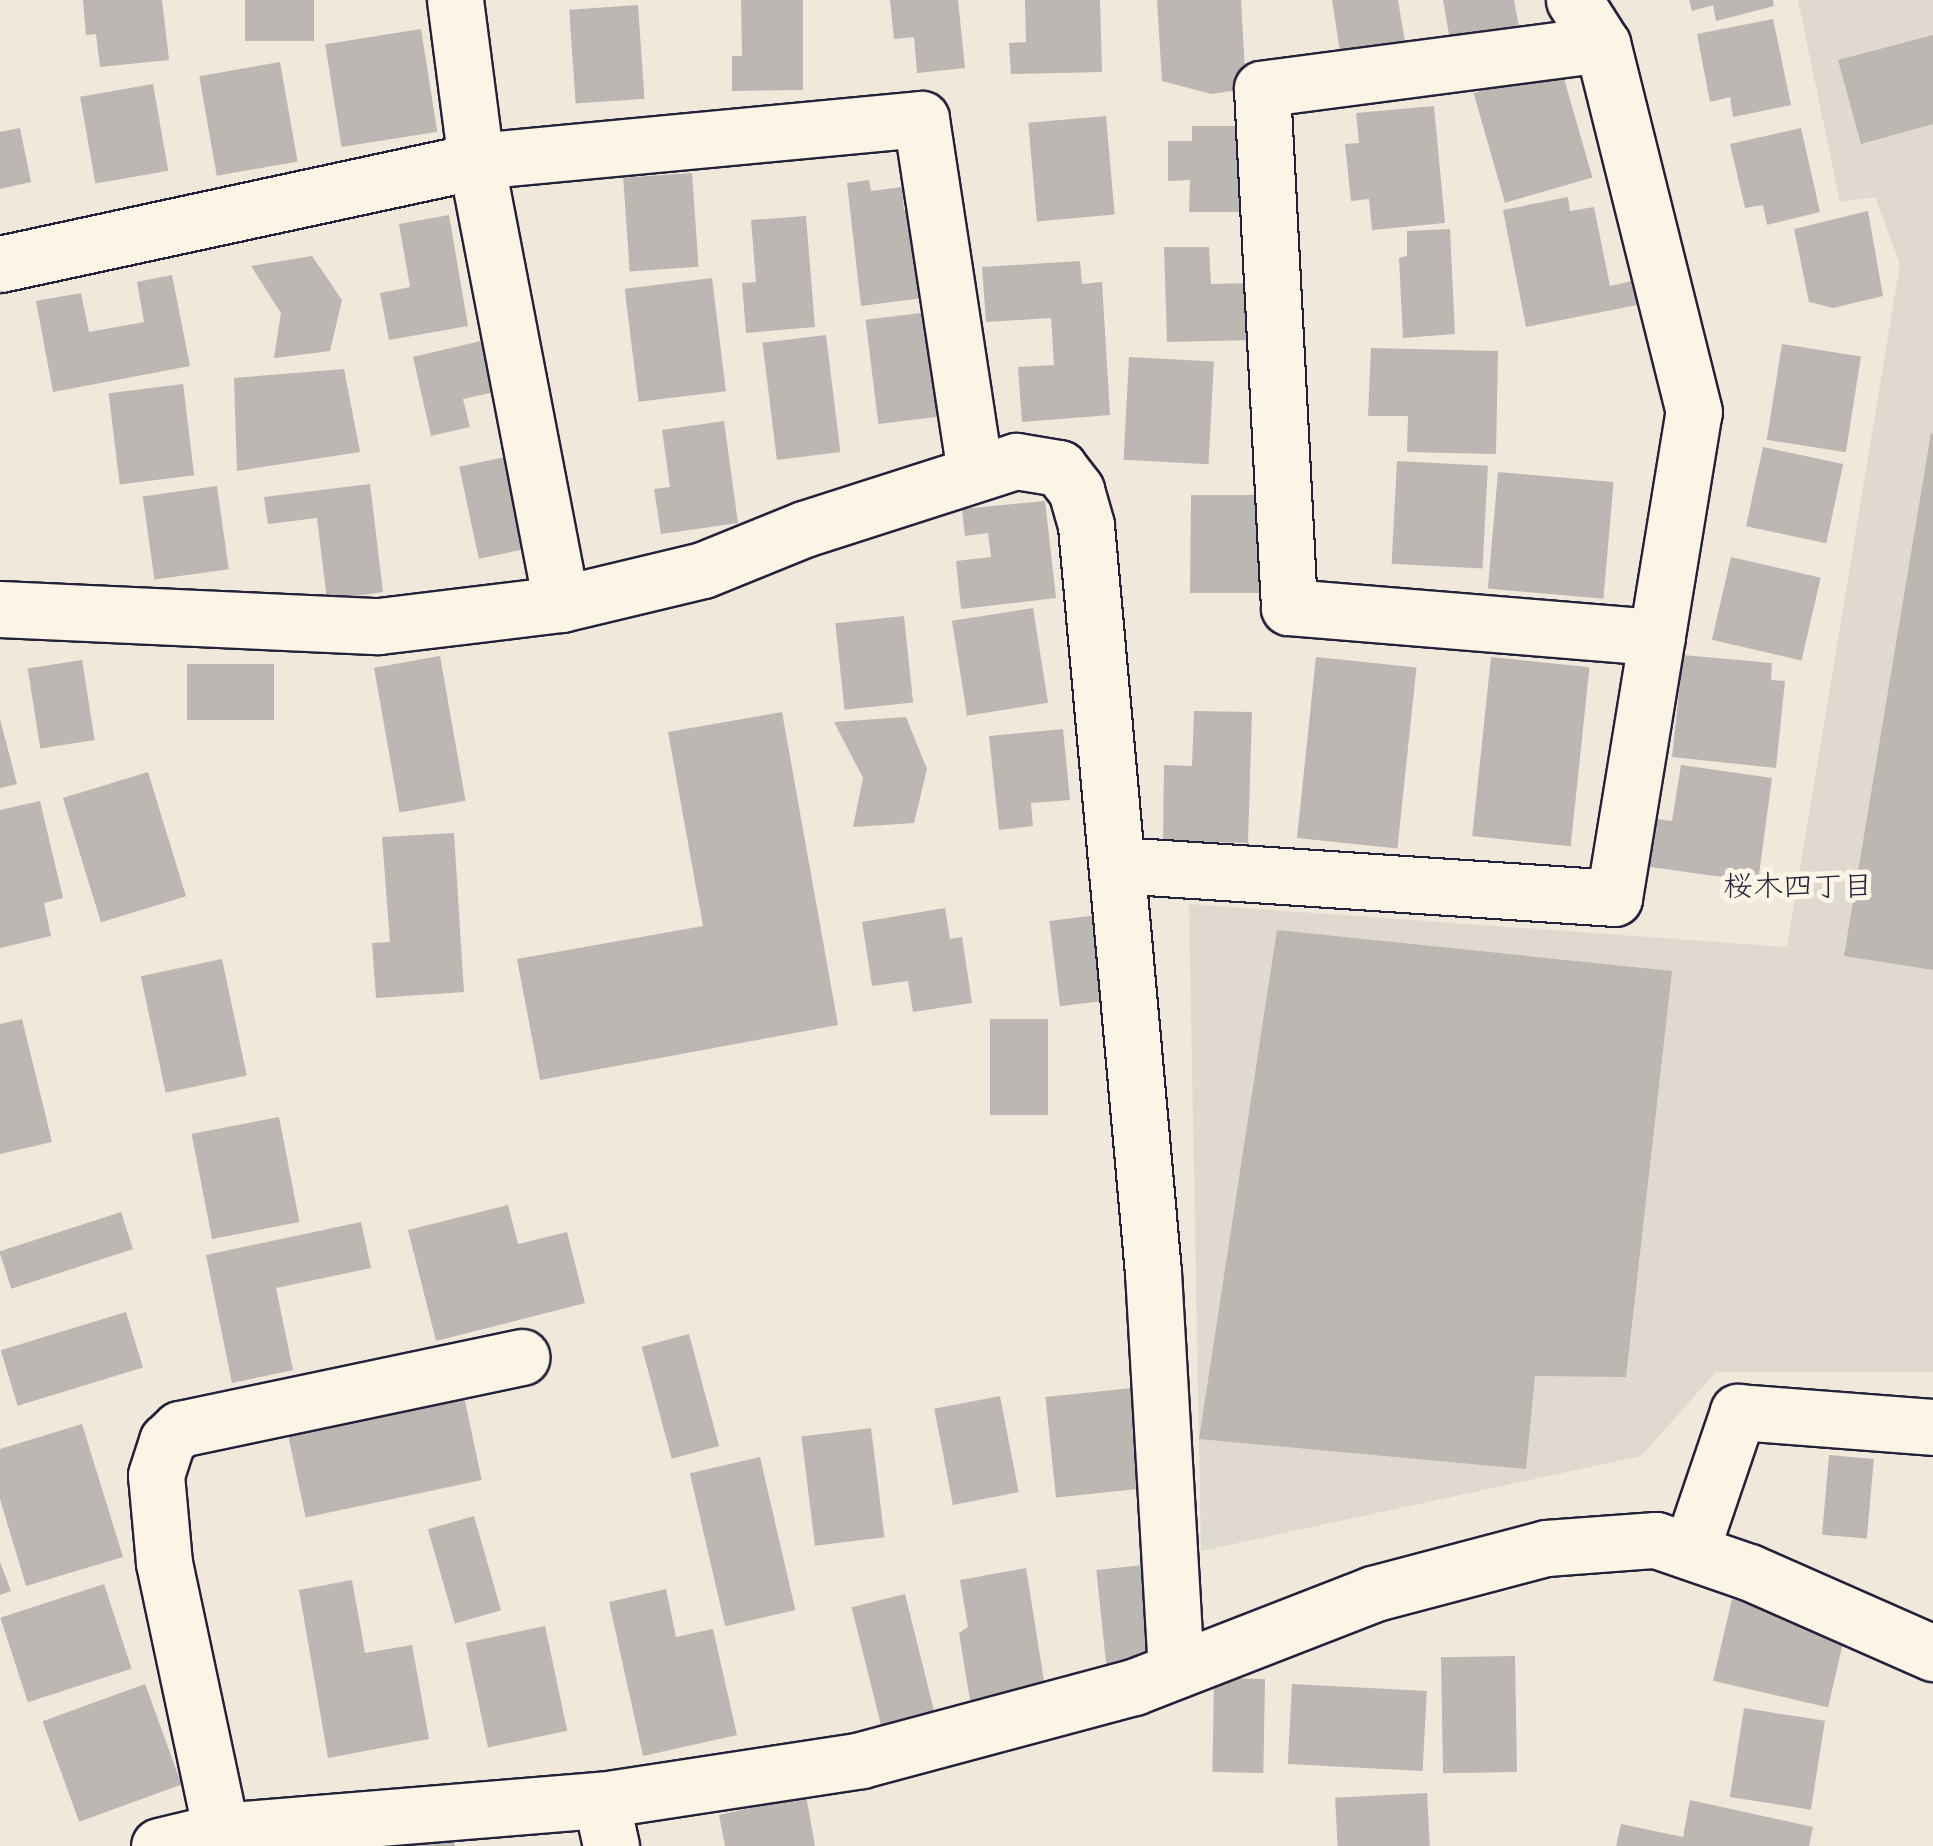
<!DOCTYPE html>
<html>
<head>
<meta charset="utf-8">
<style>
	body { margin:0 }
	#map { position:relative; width:1933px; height:1846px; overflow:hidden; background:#efe8db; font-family:Delius,"Klee One",sans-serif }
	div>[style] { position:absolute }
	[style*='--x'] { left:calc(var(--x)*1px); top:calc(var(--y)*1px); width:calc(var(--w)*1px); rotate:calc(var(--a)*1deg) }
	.built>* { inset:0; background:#e0d9cf }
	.building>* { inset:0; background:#bcb7b3; transform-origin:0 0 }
	.roads { filter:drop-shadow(2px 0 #22223b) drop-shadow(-2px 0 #22223b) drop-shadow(0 2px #22223b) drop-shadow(0 -2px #22223b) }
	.minor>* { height:55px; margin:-27.5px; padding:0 27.5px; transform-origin:27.5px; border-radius:27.5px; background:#fcf5e5 }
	span { translate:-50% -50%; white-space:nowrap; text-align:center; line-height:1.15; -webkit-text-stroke:10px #fcf5e5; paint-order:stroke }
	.neighbourhood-label { font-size:30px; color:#22223b }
</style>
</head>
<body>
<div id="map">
	<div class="built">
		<i style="clip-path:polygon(1798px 0,1933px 0,1933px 1372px,1716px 1372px,1641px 1456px,1201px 1551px,1189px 904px,1787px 947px,1900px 264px,1875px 197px,1840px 202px)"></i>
	</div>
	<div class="building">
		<i style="clip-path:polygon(83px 0,162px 0,169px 60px,100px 67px,96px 34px,86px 35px)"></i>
		<i style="left:245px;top:0;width:69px;height:41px"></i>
		<i style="clip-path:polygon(741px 0,803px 0,803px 90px,732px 91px,732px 56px,742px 56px)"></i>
		<i style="clip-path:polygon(890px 0,958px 0,965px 68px,917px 73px,914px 37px,894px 39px)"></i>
		<i style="clip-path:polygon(1025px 0,1100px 0,1102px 72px,1011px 74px,1009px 43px,1026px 42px)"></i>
		<i style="clip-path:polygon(1157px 0,1241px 0,1246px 89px,1211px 94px,1162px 81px)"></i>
		<i style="clip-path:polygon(1332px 0,1398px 0,1407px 54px,1342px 65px)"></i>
		<i style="clip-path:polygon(1443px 0,1514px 0,1520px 33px,1451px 46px)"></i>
		<i style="clip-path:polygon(1689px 0,1773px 0,1774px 6px,1716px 21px,1713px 5px,1692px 11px)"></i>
		<i style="left:638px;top:5px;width:94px;height:69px;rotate:86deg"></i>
		<i style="clip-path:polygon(1773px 19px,1791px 105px,1733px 117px,1730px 97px,1710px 102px,1697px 34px)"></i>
		<i style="left:421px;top:29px;width:104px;height:97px;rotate:81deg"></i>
		<i style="clip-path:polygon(1933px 35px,1933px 124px,1861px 144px,1838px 60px)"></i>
		<i style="left:280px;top:62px;width:101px;height:82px;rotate:80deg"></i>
		<i style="left:1561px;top:68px;width:114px;height:91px;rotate:74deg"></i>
		<i style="left:153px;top:84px;width:88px;height:74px;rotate:80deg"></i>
		<i style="clip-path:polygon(1434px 106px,1445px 223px,1372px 230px,1369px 199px,1351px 201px,1345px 144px,1359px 143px,1356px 113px)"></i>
		<i style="left:1106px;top:116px;width:99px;height:78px;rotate:85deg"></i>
		<i style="clip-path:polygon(1192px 126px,1243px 126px,1243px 212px,1189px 212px,1190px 180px,1168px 181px,1168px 141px,1192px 141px)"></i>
		<i style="clip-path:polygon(20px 128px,31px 182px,0 189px,0 132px)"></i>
		<i style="clip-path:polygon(1801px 128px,1820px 212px,1767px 225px,1763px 205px,1745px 208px,1730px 144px)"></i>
		<i style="left:692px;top:173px;width:94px;height:69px;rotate:86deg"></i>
		<i style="clip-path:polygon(869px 180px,871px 191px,902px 187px,904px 211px,919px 209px,930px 297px,861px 306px,847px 183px)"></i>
		<i style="clip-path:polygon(1568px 197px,1570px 211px,1594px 207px,1610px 286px,1632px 281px,1637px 305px,1526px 327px,1503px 210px)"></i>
		<i style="clip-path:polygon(1868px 211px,1883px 296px,1833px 308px,1809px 302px,1794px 229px)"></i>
		<i style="clip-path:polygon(449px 215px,468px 326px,389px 340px,380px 293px,410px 287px,399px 224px)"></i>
		<i style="clip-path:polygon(806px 216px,815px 327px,746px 333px,742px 283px,756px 282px,751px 220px)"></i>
		<i style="clip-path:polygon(1450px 229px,1455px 334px,1403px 338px,1399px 258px,1407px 256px,1407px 231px)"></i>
		<i style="clip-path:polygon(1164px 247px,1209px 247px,1211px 284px,1252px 283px,1254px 340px,1167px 342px)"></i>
		<i style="clip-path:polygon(312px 256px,342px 300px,330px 351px,274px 358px,281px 313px,251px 266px)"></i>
		<i style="clip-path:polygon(1080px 261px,1082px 284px,1102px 282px,1110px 415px,1022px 422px,1018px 367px,1054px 365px,1051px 318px,986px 322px,982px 267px)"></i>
		<i style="clip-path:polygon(172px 275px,190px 366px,53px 392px,36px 301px,81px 293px,89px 332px,144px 322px,137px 282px)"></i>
		<i style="left:712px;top:278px;width:114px;height:88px;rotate:83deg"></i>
		<i style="left:937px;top:311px;width:105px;height:72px;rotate:83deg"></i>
		<i style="left:826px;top:335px;width:118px;height:64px;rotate:83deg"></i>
		<i style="clip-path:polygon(493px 338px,504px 390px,463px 399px,470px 427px,431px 436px,413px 357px)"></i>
		<i style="left:1782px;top:344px;width:80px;height:97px;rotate:9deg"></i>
		<i style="clip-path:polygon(1371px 348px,1498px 351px,1496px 454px,1407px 452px,1408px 416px,1368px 416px)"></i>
		<i style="left:1129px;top:357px;width:85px;height:103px;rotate:3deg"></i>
		<i style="clip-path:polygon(344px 369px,360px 452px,237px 471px,234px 378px)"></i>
		<i style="left:183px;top:384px;width:92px;height:75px;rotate:83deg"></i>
		<i style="clip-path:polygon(724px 421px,738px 523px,661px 534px,654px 489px,670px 487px,662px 430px)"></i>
		<i style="clip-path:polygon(1931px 433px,1933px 434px,1933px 970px,1844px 956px)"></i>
		<i style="left:1763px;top:447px;width:82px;height:81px;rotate:12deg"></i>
		<i style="left:515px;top:455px;width:94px;height:57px;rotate:78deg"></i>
		<i style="left:1397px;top:461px;width:91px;height:103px;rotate:3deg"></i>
		<i style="left:1498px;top:472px;width:116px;height:117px;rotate:5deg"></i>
		<i style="clip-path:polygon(370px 484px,383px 592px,327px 600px,317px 518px,268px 524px,264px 497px)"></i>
		<i style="left:217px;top:486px;width:84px;height:75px;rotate:82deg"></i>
		<i style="clip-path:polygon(1191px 495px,1260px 495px,1271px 593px,1190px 593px)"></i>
		<i style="clip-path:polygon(1045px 501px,1056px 598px,961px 609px,956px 561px,991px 557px,988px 533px,965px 536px,962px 509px)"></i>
		<i style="left:1731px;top:557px;width:92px;height:85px;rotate:13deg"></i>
		<i style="left:1033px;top:608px;width:96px;height:82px;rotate:81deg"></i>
		<i style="left:904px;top:616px;width:87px;height:69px;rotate:84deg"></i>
		<i style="clip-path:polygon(1683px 655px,1772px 663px,1771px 680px,1785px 681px,1776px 768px,1672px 757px)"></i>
		<i style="left:440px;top:656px;width:147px;height:67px;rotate:80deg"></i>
		<i style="left:1316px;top:657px;width:101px;height:182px;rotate:6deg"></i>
		<i style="left:1491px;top:657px;width:99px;height:180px;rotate:6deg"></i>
		<i style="left:82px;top:660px;width:81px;height:55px;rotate:81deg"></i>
		<i style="left:187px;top:664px;width:87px;height:56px"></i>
		<i style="clip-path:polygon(1194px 711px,1252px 712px,1248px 843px,1163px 841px,1164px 765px,1192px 766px)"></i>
		<i style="clip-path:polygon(782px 712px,838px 1025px,540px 1080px,517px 959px,703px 926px,668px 732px)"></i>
		<i style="clip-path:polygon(906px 717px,927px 769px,914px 823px,853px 827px,863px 778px,834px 722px)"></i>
		<i style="clip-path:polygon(0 719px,17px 784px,0 788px)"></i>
		<i style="clip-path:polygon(1063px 729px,1070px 800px,1031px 803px,1033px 826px,999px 830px,989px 736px)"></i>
		<i style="clip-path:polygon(1681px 765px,1772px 778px,1758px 882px,1636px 865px,1642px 817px,1672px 821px)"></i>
		<i style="left:148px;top:772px;width:130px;height:89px;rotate:73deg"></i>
		<i style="clip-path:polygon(40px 801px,63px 898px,44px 903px,51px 936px,0 948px,0 810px)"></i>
		<i style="clip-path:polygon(454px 833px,464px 992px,376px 998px,372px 943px,390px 942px,382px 837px)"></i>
		<i style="clip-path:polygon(945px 908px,950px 939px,962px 937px,972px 1003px,913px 1012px,908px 981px,872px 986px,862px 922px)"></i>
		<i style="left:1098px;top:915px;width:86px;height:49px;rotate:83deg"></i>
		<i style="clip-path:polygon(1277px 930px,1672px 971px,1626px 1377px,1535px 1376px,1526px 1469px,1199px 1439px)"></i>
		<i style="left:222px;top:959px;width:119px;height:83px;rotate:78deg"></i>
		<i style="clip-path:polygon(22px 1019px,52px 1142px,0 1154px,0 1024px)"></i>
		<i style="left:990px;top:1019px;width:58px;height:96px"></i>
		<i style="left:279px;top:1117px;width:107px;height:89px;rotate:79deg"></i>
		<i style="clip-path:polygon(508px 1205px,518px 1244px,567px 1232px,585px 1303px,436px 1341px,408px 1230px)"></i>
		<i style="left:121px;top:1212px;width:39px;height:128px;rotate:72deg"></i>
		<i style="clip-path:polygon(361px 1222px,371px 1268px,276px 1288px,293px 1370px,232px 1383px,206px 1255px)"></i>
		<i style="left:126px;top:1312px;width:58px;height:131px;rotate:73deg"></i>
		<i style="left:689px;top:1334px;width:116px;height:49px;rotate:75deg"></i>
		<i style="left:1132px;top:1388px;width:101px;height:87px;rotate:84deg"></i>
		<i style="left:463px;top:1392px;width:90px;height:180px;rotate:78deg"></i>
		<i style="left:1000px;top:1396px;width:98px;height:67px;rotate:79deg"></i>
		<i style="clip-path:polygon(82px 1424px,123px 1557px,26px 1586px,0 1499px,0 1449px)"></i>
		<i style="left:871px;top:1428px;width:110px;height:70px;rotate:83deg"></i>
		<i style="left:1829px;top:1455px;width:45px;height:80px;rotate:5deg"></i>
		<i style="left:760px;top:1457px;width:157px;height:72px;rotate:77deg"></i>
		<i style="left:474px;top:1516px;width:98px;height:48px;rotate:74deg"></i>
		<i style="clip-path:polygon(0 1562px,11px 1591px,0 1595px)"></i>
		<i style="left:1153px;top:1564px;width:103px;height:57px;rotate:84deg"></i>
		<i style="clip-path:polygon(1026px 1568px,1047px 1700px,972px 1712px,959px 1633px,968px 1627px,960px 1580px)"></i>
		<i style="clip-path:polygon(352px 1580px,365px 1653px,412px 1645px,429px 1739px,328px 1758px,299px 1590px)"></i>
		<i style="left:104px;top:1584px;width:89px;height:109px;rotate:72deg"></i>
		<i style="clip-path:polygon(666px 1589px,676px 1637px,713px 1629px,737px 1735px,643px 1756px,609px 1602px)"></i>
		<i style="left:905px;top:1594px;width:122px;height:55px;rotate:76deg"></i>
		<i style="left:1732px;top:1599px;width:118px;height:84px;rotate:13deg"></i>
		<i style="left:545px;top:1626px;width:107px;height:81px;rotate:78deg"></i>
		<i style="left:1515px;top:1656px;width:116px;height:74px;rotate:89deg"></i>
		<i style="left:1214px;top:1678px;width:51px;height:94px;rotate:1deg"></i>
		<i style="left:145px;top:1684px;width:107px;height:109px;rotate:70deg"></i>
		<i style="left:1292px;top:1684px;width:135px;height:80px;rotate:3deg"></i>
		<i style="left:1744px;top:1708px;width:82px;height:90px;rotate:9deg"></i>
		<i style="left:1427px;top:1793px;width:53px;height:92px;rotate:87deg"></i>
		<i style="clip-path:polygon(806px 1795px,815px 1846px,725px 1846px,719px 1815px)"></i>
		<i style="clip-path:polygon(1690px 1800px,1813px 1827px,1809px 1846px,1616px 1846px,1621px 1824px,1683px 1837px)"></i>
		<i style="clip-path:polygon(453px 1833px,455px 1846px,396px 1846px,395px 1844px)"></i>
	</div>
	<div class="roads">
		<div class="minor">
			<i style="--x:455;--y:0;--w:162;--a:82.6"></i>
			<i style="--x:476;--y:161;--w:451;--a:79.1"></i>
			<i style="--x:561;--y:604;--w:146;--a:-13.5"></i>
			<i style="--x:703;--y:570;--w:109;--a:-22.1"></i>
			<i style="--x:804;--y:529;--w:223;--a:-17.8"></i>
			<i style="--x:1016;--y:461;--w:44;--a:9.2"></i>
			<i style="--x:1059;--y:468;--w:28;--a:52"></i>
			<i style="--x:1076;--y:490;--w:37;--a:74"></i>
			<i style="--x:1086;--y:526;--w:749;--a:84.87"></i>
			<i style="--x:1153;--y:1272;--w:398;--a:86.7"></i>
			<i style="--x:1602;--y:44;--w:343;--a:172.5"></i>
			<i style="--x:1262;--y:89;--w:519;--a:87.02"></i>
			<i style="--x:1289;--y:607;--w:369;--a:4.7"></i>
			<i style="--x:0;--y:264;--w:487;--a:-12.2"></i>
			<i style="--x:476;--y:161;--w:447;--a:-5.4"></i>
			<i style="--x:921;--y:119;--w:356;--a:81.3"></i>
			<i style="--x:0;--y:609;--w:379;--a:2.6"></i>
			<i style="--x:379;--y:626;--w:183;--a:-6.9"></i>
			<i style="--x:1118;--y:865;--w:497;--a:3.8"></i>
			<i style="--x:1614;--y:898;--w:493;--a:-80.7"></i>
			<i style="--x:1694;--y:412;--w:379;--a:-104"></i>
			<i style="--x:1602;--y:44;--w:52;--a:-122.5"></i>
			<i style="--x:1691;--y:1550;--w:146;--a:-71.2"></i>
			<i style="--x:1738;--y:1412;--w:196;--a:4.4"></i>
			<i style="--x:601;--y:1800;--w:47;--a:77.7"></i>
			<i style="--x:159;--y:1846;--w:64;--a:-13.6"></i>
			<i style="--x:221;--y:1831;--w:381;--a:-4.7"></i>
			<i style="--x:601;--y:1800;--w:263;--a:-8.7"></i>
			<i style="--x:861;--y:1760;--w:283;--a:-15"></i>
			<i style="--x:1134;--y:1687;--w:256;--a:-21.3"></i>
			<i style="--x:1372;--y:1594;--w:180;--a:-14.8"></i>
			<i style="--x:1546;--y:1548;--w:110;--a:-4.2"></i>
			<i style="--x:1656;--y:1540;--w:98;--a:19"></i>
			<i style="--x:1749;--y:1572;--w:201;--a:23.8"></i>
			<i style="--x:228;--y:1846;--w:17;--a:-115"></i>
			<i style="--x:221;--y:1831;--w:274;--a:-102"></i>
			<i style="--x:164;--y:1563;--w:88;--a:-95.2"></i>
			<i style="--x:156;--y:1475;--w:36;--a:-72"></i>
			<i style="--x:167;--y:1441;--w:18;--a:-43"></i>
			<i style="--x:180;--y:1429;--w:349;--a:-11.9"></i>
		</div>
	</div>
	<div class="neighbourhood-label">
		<span style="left:1798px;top:885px">桜木四丁目</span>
	</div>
</div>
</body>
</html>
